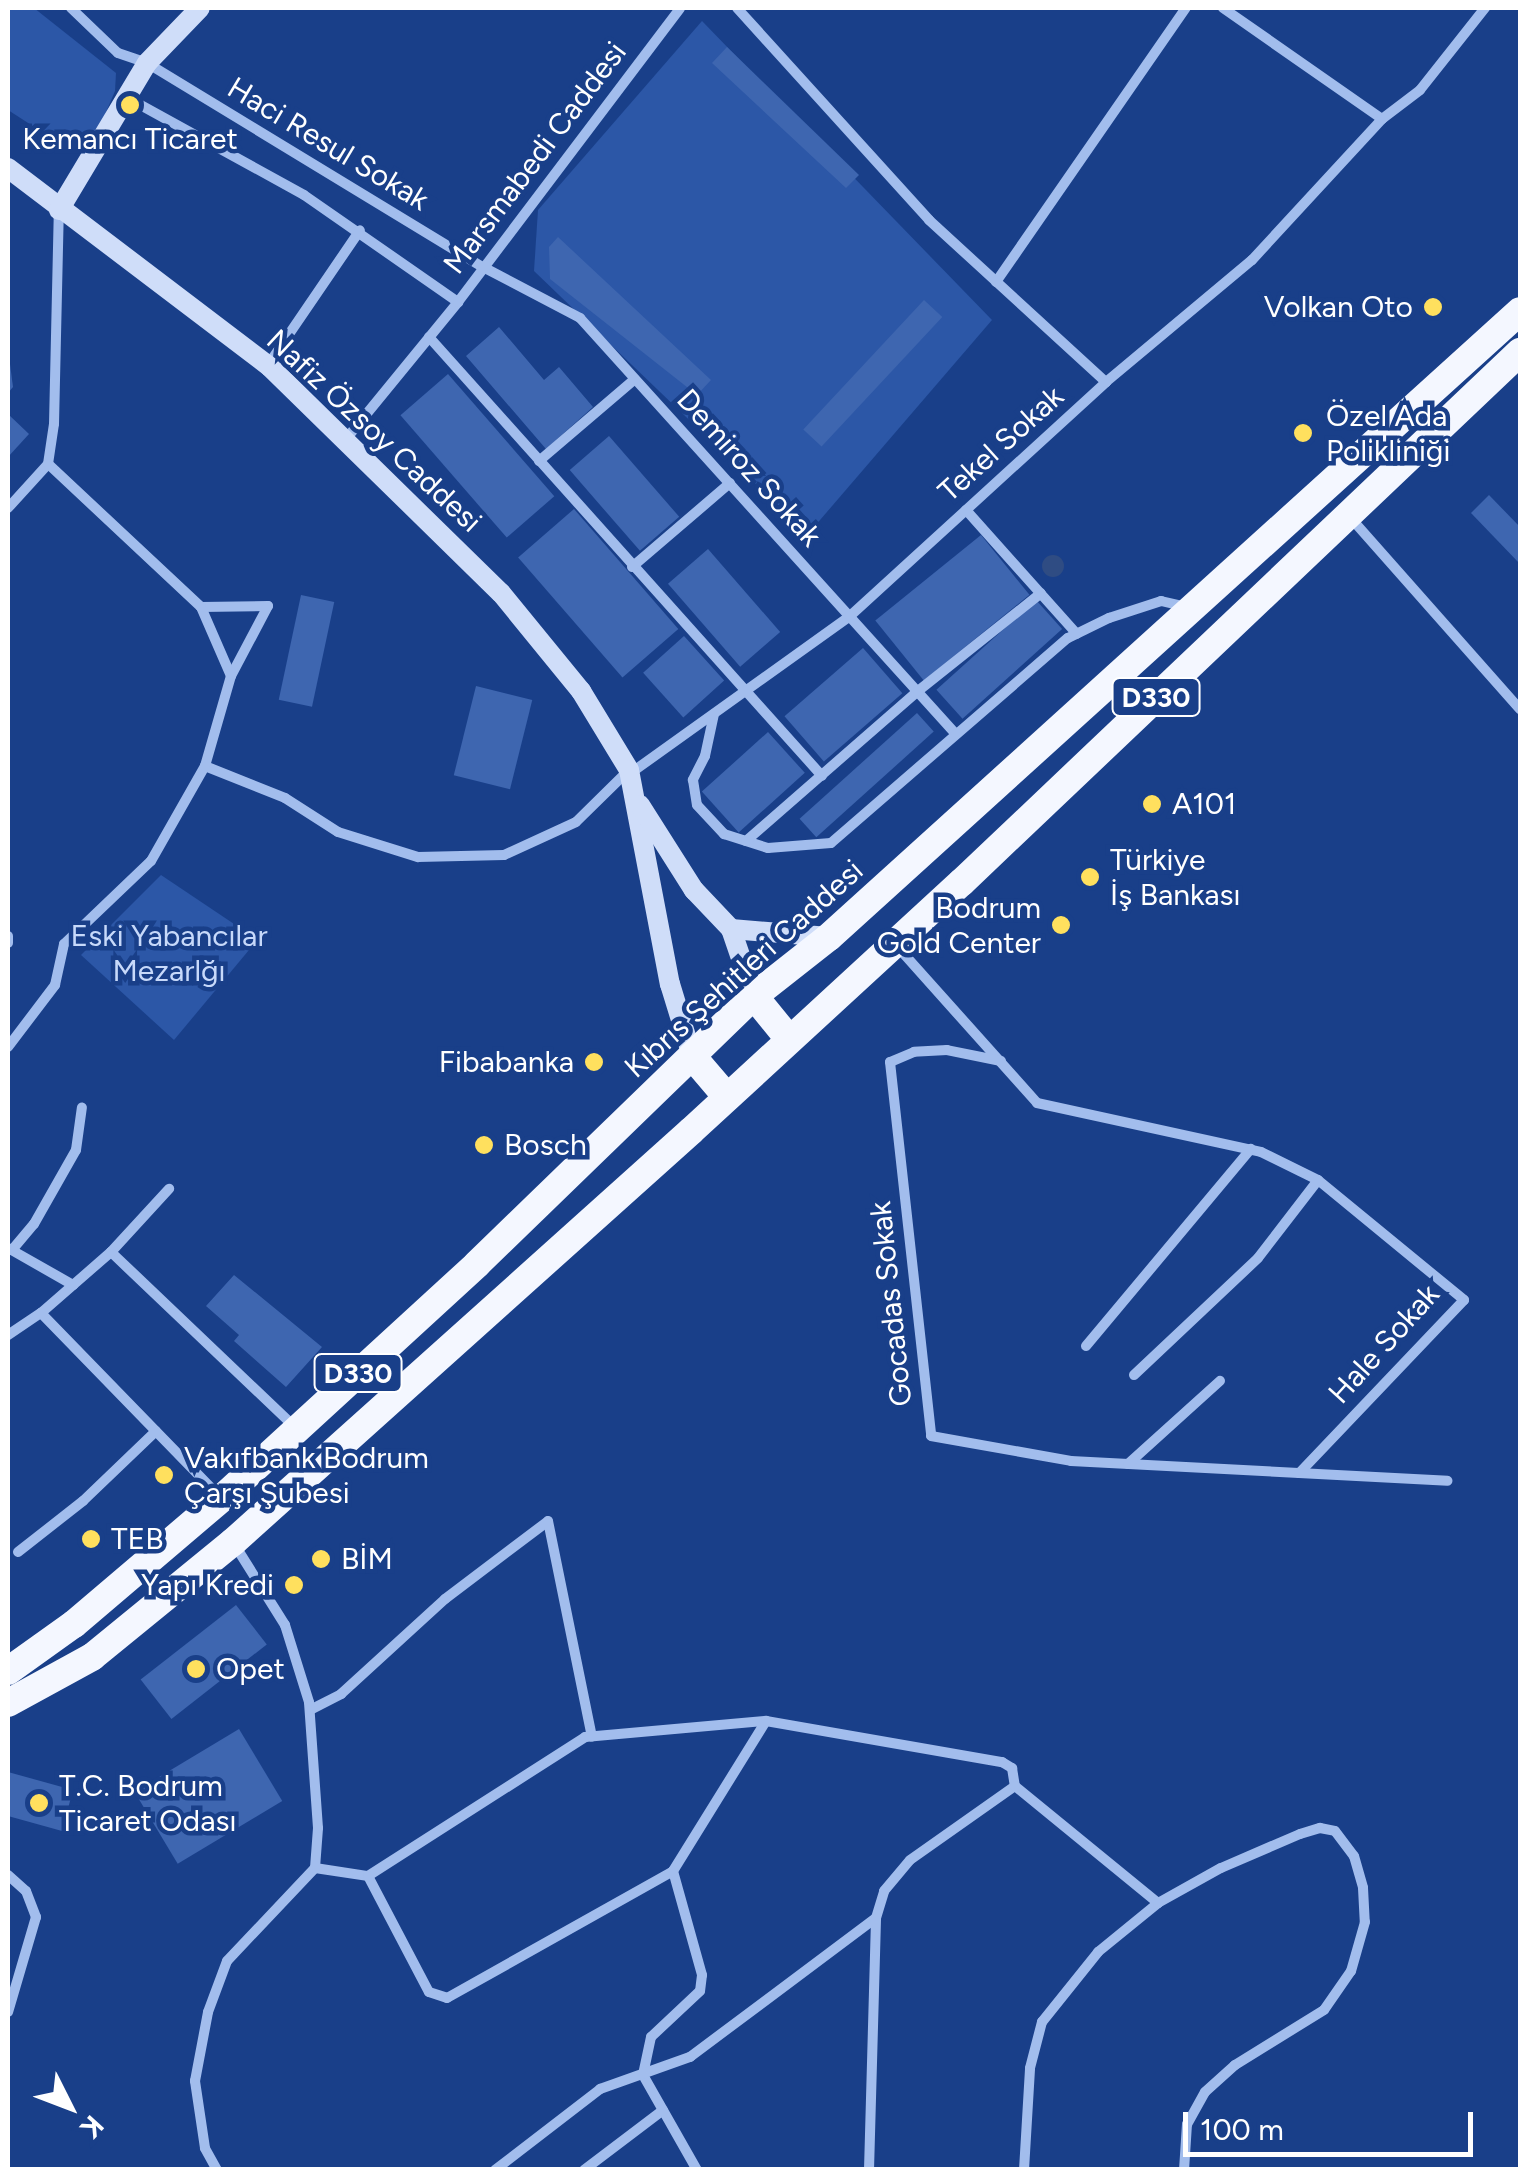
<!DOCTYPE html>
<html>
<head>
<meta charset="utf-8">
<style>
	body { margin:0 }
	#map { position:relative; width:1528px; height:2177px; overflow:hidden; background:#193f89; font-family:Figtree,sans-serif }
	div>[style] { position:absolute }
	[style*='--x'] { left:calc(var(--x)*1px); top:calc(var(--y)*1px); width:calc(var(--w)*1px); rotate:calc(var(--a)*1deg) }
	.green>* { inset:0; background:#2c57a7 }
	.water>* { inset:0; background:#2f4c83 }
	.round { border-radius:50% }
	.building>* { inset:0; background:#3e66b0; transform-origin:0 0 }
	.minor>* { height:10px; margin:-5px; padding:0 5px; transform-origin:5px; border-radius:5px; background:#a2bded }
	.secondary>* { height:20px; margin:-10px; padding:0 10px; transform-origin:10px; border-radius:10px; background:#cfddf9 }
	.trunk>* { height:28px; margin:-14px; padding:0 14px; transform-origin:14px; border-radius:14px; background:#f4f7ff }
	.dots>* { width:28px; height:28px; translate:-50% -50%; box-sizing:border-box; border:5px solid #193f89; border-radius:50% }
	span { translate:-50% -50%; white-space:nowrap; text-align:center; line-height:1.15; -webkit-text-stroke:9px #193f89; paint-order:stroke }
	.shield-label span { padding:2px 8px; background:#193f89; border:2px solid; border-radius:8px; -webkit-text-stroke-width:0 }
	.shield-label { font-size:28px; color:#fff; font-weight:700 }
	.poi-label { font-size:30px; color:#fff }
	.right { translate:-100% -50%; text-align:right }
	.left { translate:0 -50%; text-align:left }
	.street-label { font-size:30px; color:#fff }
	.park-label { font-size:30px; color:#c7d9fa }
	.frame { position:absolute; inset:0; border:10px solid #fff; pointer-events:none }
	.north { position:absolute; left:20px; top:2057px; width:100px; height:100px; -webkit-text-stroke:8px #193f89; paint-order:stroke; rotate:132deg; font-size:28px; font-weight:700; line-height:40px; text-align:center; color:#fff }
	.north::after { content:''; display:block; margin:auto; width:35px; height:45px; background:#fff; clip-path:polygon(50% 0,100% 100%,50% 72%,0 100%) }
	.scale { position:absolute; left:1183px; top:2112px; width:290px; height:45px; box-sizing:border-box; border:5px solid #fff; border-top:0; padding-left:12px; font-size:30px; line-height:35px; white-space:nowrap; color:#fff; -webkit-text-stroke:8px #193f89; paint-order:stroke }
</style>
</head>
<body>
<div id="map">
	<div class="green">
		<i style="clip-path:polygon(8px 8px,34px 8px,116px 73px,115px 91px,98px 131px,83px 148px,70px 150px,8px 110px)"></i>
		<i style="clip-path:polygon(702px 21px,992px 320px,808px 534px,534px 271px,538px 210px)"></i>
		<i style="clip-path:polygon(161px 875px,249px 934px,249px 950px,174px 1040px,81px 955px)"></i>
	</div>
	<div class="water">
		<i class="round" style="left:1042px;top:555px;width:22px;height:22px"></i>
	</div>
	<div class="building">
		<i style="clip-path:polygon(727px 47px,859px 175px,846px 188px,712px 63px)"></i>
		<i style="clip-path:polygon(558px 237px,711px 380px,697px 395px,550px 279px,549px 247px)"></i>
		<i style="left:924px;top:300px;width:25px;height:177px;rotate:43deg"></i>
		<i style="clip-path:polygon(499px 327px,544px 380px,559px 367px,593px 407px,546px 449px,466px 356px)"></i>
		<i style="clip-path:polygon(8px 349px,13px 387px,8px 393px)"></i>
		<i style="left:448px;top:374px;width:162px;height:63px;rotate:49deg"></i>
		<i style="clip-path:polygon(8px 414px,29px 434px,8px 457px)"></i>
		<i style="left:609px;top:436px;width:107px;height:52px;rotate:49deg"></i>
		<i style="clip-path:polygon(1489px 495px,1520px 527px,1520px 564px,1471px 513px)"></i>
		<i style="left:574px;top:509px;width:159px;height:74px;rotate:49deg"></i>
		<i style="left:981px;top:535px;width:77px;height:136px;rotate:51deg"></i>
		<i style="left:708px;top:549px;width:110px;height:53px;rotate:49deg"></i>
		<i style="left:301px;top:595px;width:34px;height:107px;rotate:12deg"></i>
		<i style="left:1036px;top:600px;width:39px;height:134px;rotate:48deg"></i>
		<i style="left:684px;top:636px;width:60px;height:55px;rotate:48deg"></i>
		<i style="left:863px;top:648px;width:60px;height:104px;rotate:49deg"></i>
		<i style="left:476px;top:686px;width:58px;height:92px;rotate:14deg"></i>
		<i style="left:917px;top:713px;width:25px;height:158px;rotate:48deg"></i>
		<i style="left:768px;top:732px;width:55px;height:89px;rotate:48deg"></i>
		<i style="clip-path:polygon(234px 1275px,322px 1347px,286px 1387px,234px 1341px,239px 1335px,206px 1306px)"></i>
		<i style="left:236px;top:1605px;width:50px;height:121px;rotate:52deg"></i>
		<i style="left:239px;top:1729px;width:84px;height:122px;rotate:59deg"></i>
		<i style="clip-path:polygon(8px 1772px,73px 1790px,62px 1831px,8px 1816px)"></i>
	</div>
	<div class="minor">
		<i style="--x:71;--y:8;--w:65;--a:43.8"></i>
		<i style="--x:118;--y:53;--w:31;--a:19"></i>
		<i style="--x:147;--y:63;--w:393;--a:31.3"></i>
		<i style="--x:483;--y:267;--w:110;--a:27.7"></i>
		<i style="--x:580;--y:318;--w:558;--a:47.91"></i>
		<i style="--x:737;--y:8;--w:286;--a:47.8"></i>
		<i style="--x:929;--y:220;--w:240;--a:42.5"></i>
		<i style="--x:1223;--y:8;--w:194;--a:34.9"></i>
		<i style="--x:126;--y:97;--w:203;--a:28.8"></i>
		<i style="--x:304;--y:195;--w:188;--a:34.8"></i>
		<i style="--x:996;--y:282;--w:333;--a:-55.3"></i>
		<i style="--x:429;--y:337;--w:589;--a:48.16"></i>
		<i style="--x:268;--y:365;--w:163;--a:-55.7"></i>
		<i style="--x:346;--y:439;--w:177;--a:-50.7"></i>
		<i style="--x:458;--y:302;--w:368;--a:-52.9"></i>
		<i style="--x:539;--y:461;--w:126;--a:-40.5"></i>
		<i style="--x:8;--y:508;--w:59;--a:-47.7"></i>
		<i style="--x:48;--y:464;--w:40;--a:-81.5"></i>
		<i style="--x:54;--y:424;--w:214;--a:-88.7"></i>
		<i style="--x:966;--y:510;--w:166;--a:48.2"></i>
		<i style="--x:1349;--y:516;--w:258;--a:48.5"></i>
		<i style="--x:632;--y:567;--w:129;--a:-40.6"></i>
		<i style="--x:201;--y:607;--w:67;--a:-0.9"></i>
		<i style="--x:268;--y:606;--w:79;--a:117.9"></i>
		<i style="--x:714;--y:714;--w:43;--a:102.1"></i>
		<i style="--x:705;--y:756;--w:27;--a:117"></i>
		<i style="--x:693;--y:780;--w:25;--a:81"></i>
		<i style="--x:697;--y:805;--w:40;--a:47"></i>
		<i style="--x:724;--y:834;--w:46;--a:17.7"></i>
		<i style="--x:768;--y:848;--w:63;--a:-4.5"></i>
		<i style="--x:831;--y:843;--w:313;--a:-40.9"></i>
		<i style="--x:1068;--y:638;--w:46;--a:-26"></i>
		<i style="--x:1109;--y:618;--w:55;--a:-18.1"></i>
		<i style="--x:1161;--y:601;--w:26;--a:13"></i>
		<i style="--x:205;--y:766;--w:86;--a:21.8"></i>
		<i style="--x:285;--y:798;--w:63;--a:32.7"></i>
		<i style="--x:338;--y:832;--w:84;--a:17.4"></i>
		<i style="--x:418;--y:857;--w:86;--a:-1.3"></i>
		<i style="--x:504;--y:855;--w:79;--a:-24.6"></i>
		<i style="--x:576;--y:822;--w:74;--a:-44.5"></i>
		<i style="--x:628;--y:775;--w:273;--a:-35.6"></i>
		<i style="--x:850;--y:616;--w:347;--a:-42.4"></i>
		<i style="--x:1106;--y:382;--w:190;--a:-39.9"></i>
		<i style="--x:1252;--y:260;--w:192;--a:-47.3"></i>
		<i style="--x:1382;--y:119;--w:48;--a:-37.3"></i>
		<i style="--x:1420;--y:90;--w:105;--a:-51.6"></i>
		<i style="--x:746;--y:841;--w:228;--a:-41.1"></i>
		<i style="--x:918;--y:691;--w:157;--a:-38.5"></i>
		<i style="--x:8;--y:936;--w:7;--a:90"></i>
		<i style="--x:895;--y:944;--w:213;--a:48.2"></i>
		<i style="--x:1037;--y:1103;--w:229;--a:12.3"></i>
		<i style="--x:1261;--y:1152;--w:64;--a:26.2"></i>
		<i style="--x:1318;--y:1180;--w:189;--a:39.4"></i>
		<i style="--x:1464;--y:1300;--w:239;--a:133.6"></i>
		<i style="--x:8;--y:1047;--w:78;--a:-52.8"></i>
		<i style="--x:55;--y:985;--w:42;--a:-77.6"></i>
		<i style="--x:64;--y:944;--w:120;--a:-43.7"></i>
		<i style="--x:151;--y:861;--w:109;--a:-60.4"></i>
		<i style="--x:205;--y:766;--w:94;--a:-73.9"></i>
		<i style="--x:231;--y:676;--w:75;--a:-113.5"></i>
		<i style="--x:201;--y:607;--w:209;--a:-136.9"></i>
		<i style="--x:1001;--y:1061;--w:55;--a:-168.5"></i>
		<i style="--x:947;--y:1050;--w:33;--a:177"></i>
		<i style="--x:914;--y:1052;--w:26;--a:157"></i>
		<i style="--x:890;--y:1062;--w:376;--a:83.7"></i>
		<i style="--x:931;--y:1436;--w:142;--a:10.1"></i>
		<i style="--x:1071;--y:1461;--w:377;--a:3"></i>
		<i style="--x:8;--y:1248;--w:75;--a:29.6"></i>
		<i style="--x:12;--y:1250;--w:34;--a:-50"></i>
		<i style="--x:34;--y:1224;--w:85;--a:-60.4"></i>
		<i style="--x:76;--y:1150;--w:43;--a:-82.1"></i>
		<i style="--x:111;--y:1252;--w:254;--a:43.6"></i>
		<i style="--x:41;--y:1313;--w:93;--a:-41.1"></i>
		<i style="--x:111;--y:1252;--w:86;--a:-47.4"></i>
		<i style="--x:8;--y:1335;--w:40;--a:-34"></i>
		<i style="--x:41;--y:1313;--w:258;--a:45.8"></i>
		<i style="--x:1086;--y:1346;--w:257;--a:-50.1"></i>
		<i style="--x:1134;--y:1375;--w:170;--a:-43.3"></i>
		<i style="--x:1258;--y:1258;--w:98;--a:-52.4"></i>
		<i style="--x:1128;--y:1464;--w:124;--a:-42.1"></i>
		<i style="--x:18;--y:1552;--w:83;--a:-38.1"></i>
		<i style="--x:83;--y:1501;--w:101;--a:-43.8"></i>
		<i style="--x:310;--y:1710;--w:35;--a:-27"></i>
		<i style="--x:341;--y:1694;--w:141;--a:-42.4"></i>
		<i style="--x:445;--y:1599;--w:129;--a:-37.1"></i>
		<i style="--x:548;--y:1521;--w:220;--a:78.5"></i>
		<i style="--x:315;--y:1868;--w:54;--a:8.6"></i>
		<i style="--x:368;--y:1876;--w:258;--a:-32.6"></i>
		<i style="--x:585;--y:1737;--w:182;--a:-5.1"></i>
		<i style="--x:766;--y:1721;--w:240;--a:9.9"></i>
		<i style="--x:1002;--y:1762;--w:12;--a:31"></i>
		<i style="--x:1012;--y:1768;--w:18;--a:81"></i>
		<i style="--x:673;--y:1871;--w:108;--a:74.4"></i>
		<i style="--x:702;--y:1975;--w:16;--a:97"></i>
		<i style="--x:700;--y:1991;--w:67;--a:136.8"></i>
		<i style="--x:651;--y:2037;--w:39;--a:102"></i>
		<i style="--x:643;--y:2075;--w:109;--a:60.4"></i>
		<i style="--x:8;--y:1875;--w:24;--a:42"></i>
		<i style="--x:26;--y:1891;--w:28;--a:69"></i>
		<i style="--x:36;--y:1917;--w:99;--a:106.4"></i>
		<i style="--x:368;--y:1876;--w:131;--a:62.3"></i>
		<i style="--x:429;--y:1992;--w:19;--a:18"></i>
		<i style="--x:447;--y:1998;--w:259;--a:-29.3"></i>
		<i style="--x:673;--y:1871;--w:176;--a:-58.2"></i>
		<i style="--x:217;--y:2170;--w:25;--a:-119"></i>
		<i style="--x:205;--y:2148;--w:68;--a:-98.5"></i>
		<i style="--x:195;--y:2081;--w:70;--a:-79.3"></i>
		<i style="--x:208;--y:2012;--w:54;--a:-69.6"></i>
		<i style="--x:227;--y:1961;--w:128;--a:-46.6"></i>
		<i style="--x:315;--y:1868;--w:40;--a:-85.7"></i>
		<i style="--x:318;--y:1828;--w:126;--a:-94.1"></i>
		<i style="--x:309;--y:1702;--w:81;--a:-107.3"></i>
		<i style="--x:285;--y:1625;--w:98;--a:-122.1"></i>
		<i style="--x:495;--y:2170;--w:133;--a:-37.6"></i>
		<i style="--x:600;--y:2089;--w:96;--a:-19.6"></i>
		<i style="--x:690;--y:2057;--w:232;--a:-36.8"></i>
		<i style="--x:876;--y:1918;--w:28;--a:-73"></i>
		<i style="--x:884;--y:1891;--w:40;--a:-50"></i>
		<i style="--x:910;--y:1860;--w:128;--a:-35.2"></i>
		<i style="--x:1015;--y:1786;--w:185;--a:39.3"></i>
		<i style="--x:584;--y:2170;--w:99;--a:-37.2"></i>
		<i style="--x:869;--y:2170;--w:252;--a:-88.4"></i>
		<i style="--x:1024;--y:2170;--w:102;--a:-86.6"></i>
		<i style="--x:1030;--y:2068;--w:48;--a:-75.4"></i>
		<i style="--x:1042;--y:2022;--w:90;--a:-51.3"></i>
		<i style="--x:1098;--y:1952;--w:77;--a:-39.2"></i>
		<i style="--x:1158;--y:1903;--w:72;--a:-29.1"></i>
		<i style="--x:1221;--y:1868;--w:86;--a:-23.3"></i>
		<i style="--x:1300;--y:1834;--w:21;--a:-17"></i>
		<i style="--x:1320;--y:1828;--w:15;--a:11"></i>
		<i style="--x:1335;--y:1831;--w:31;--a:53"></i>
		<i style="--x:1354;--y:1856;--w:33;--a:74"></i>
		<i style="--x:1363;--y:1888;--w:34;--a:87"></i>
		<i style="--x:1365;--y:1922;--w:51;--a:105.9"></i>
		<i style="--x:1351;--y:1971;--w:47;--a:124.7"></i>
		<i style="--x:1324;--y:2010;--w:105;--a:148.3"></i>
		<i style="--x:1235;--y:2065;--w:40;--a:138"></i>
		<i style="--x:1205;--y:2092;--w:37;--a:119"></i>
		<i style="--x:1187;--y:2124;--w:46;--a:93.7"></i>
	</div>
	<div class="secondary">
		<i style="--x:8;--y:168;--w:329;--a:37.2"></i>
		<i style="--x:270;--y:367;--w:323;--a:44.4"></i>
		<i style="--x:501;--y:593;--w:127;--a:50.8"></i>
		<i style="--x:581;--y:691;--w:92;--a:58.7"></i>
		<i style="--x:629;--y:770;--w:218;--a:79.2"></i>
		<i style="--x:670;--y:984;--w:75;--a:73"></i>
		<i style="--x:59;--y:210;--w:171;--a:-59.1"></i>
		<i style="--x:147;--y:63;--w:76;--a:-46.1"></i>
		<i style="--x:640;--y:805;--w:101;--a:57.6"></i>
		<i style="--x:694;--y:890;--w:54;--a:46.5"></i>
		<i style="--x:731;--y:929;--w:71;--a:71.1"></i>
		<i style="--x:731;--y:929;--w:98;--a:4.7"></i>
	</div>
	<div class="trunk">
		<i style="--x:754;--y:996;--w:55;--a:50.9"></i>
		<i style="--x:692;--y:1056;--w:54;--a:49.5"></i>
		<i style="--x:8;--y:1671;--w:81;--a:-35.5"></i>
		<i style="--x:74;--y:1624;--w:194;--a:-40.4"></i>
		<i style="--x:222;--y:1498;--w:346;--a:-42.5"></i>
		<i style="--x:477;--y:1264;--w:385;--a:-44.1"></i>
		<i style="--x:754;--y:996;--w:95;--a:-38.2"></i>
		<i style="--x:829;--y:937;--w:932;--a:-42.17"></i>
		<i style="--x:8;--y:1703;--w:96;--a:-28.7"></i>
		<i style="--x:92;--y:1657;--w:182;--a:-39.2"></i>
		<i style="--x:233;--y:1542;--w:615;--a:-41.9"></i>
		<i style="--x:691;--y:1131;--w:368;--a:-42.6"></i>
		<i style="--x:962;--y:882;--w:770;--a:-43.53"></i>
	</div>
	<div class="dots">
		<i style="left:130px;top:105px;background:#ffe05e"></i>
		<i style="left:1433px;top:307px;background:#ffe05e"></i>
		<i style="left:1303px;top:433px;background:#ffe05e"></i>
		<i style="left:1152px;top:804px;background:#ffe05e"></i>
		<i style="left:1090px;top:877px;background:#ffe05e"></i>
		<i style="left:1061px;top:925px;background:#ffe05e"></i>
		<i style="left:594px;top:1062px;background:#ffe05e"></i>
		<i style="left:484px;top:1145px;background:#ffe05e"></i>
		<i style="left:164px;top:1475px;background:#ffe05e"></i>
		<i style="left:91px;top:1539px;background:#ffe05e"></i>
		<i style="left:321px;top:1559px;background:#ffe05e"></i>
		<i style="left:294px;top:1585px;background:#ffe05e"></i>
		<i style="left:196px;top:1669px;background:#ffe05e"></i>
		<i style="left:39px;top:1803px;background:#ffe05e"></i>
	</div>
	<div class="shield-label">
		<span style="left:1156px;top:697px">D330</span>
		<span style="left:358px;top:1373px">D330</span>
	</div>
	<div class="poi-label">
		<span style="left:130px;top:139px">Kemancı Ticaret</span>
		<span class="right" style="left:1413px;top:307px">Volkan Oto</span>
		<span class="left" style="left:1326px;top:433px">Özel Ada<br>Polikliniği</span>
		<span class="left" style="left:1172px;top:804px">A101</span>
		<span class="left" style="left:1110px;top:877px">Türkiye<br>İş Bankası</span>
		<span class="right" style="left:1041px;top:925px">Bodrum<br>Gold Center</span>
		<span class="right" style="left:574px;top:1062px">Fibabanka</span>
		<span class="left" style="left:504px;top:1145px">Bosch</span>
		<span class="left" style="left:184px;top:1475px">Vakıfbank Bodrum<br>Çarşı Şubesi</span>
		<span class="left" style="left:111px;top:1539px">TEB</span>
		<span class="left" style="left:341px;top:1559px">BİM</span>
		<span class="right" style="left:274px;top:1585px">Yapı Kredi</span>
		<span class="left" style="left:216px;top:1669px">Opet</span>
		<span class="left" style="left:59px;top:1803px">T.C. Bodrum<br>Ticaret Odası</span>
	</div>
	<div class="street-label">
		<span style="left:328px;top:144px;rotate:31deg">Haci Resul Sokak</span>
		<span style="left:535px;top:158px;rotate:-53deg">Marsmabedi Caddesi</span>
		<span style="left:374px;top:431px;rotate:43deg">Nafiz Özsoy Caddesi</span>
		<span style="left:1001px;top:444px;rotate:-42deg">Tekel Sokak</span>
		<span style="left:749px;top:468px;rotate:48deg">Demiroz Sokak</span>
		<span style="left:744px;top:969px;rotate:-42deg">Kıbrıs Şehitleri Caddesi</span>
		<span style="left:891px;top:1304px;rotate:-96deg">Gocadas Sokak</span>
		<span style="left:1384px;top:1344px;rotate:-48deg">Hale Sokak</span>
	</div>
	<div class="park-label">
		<span style="left:169px;top:953px">Eski Yabancılar<br>Mezarlğı</span>
	</div>
	<div class="frame"></div>
	<div class="north">K</div>
	<div class="scale">100 m</div>
</div>
</body>
</html>
